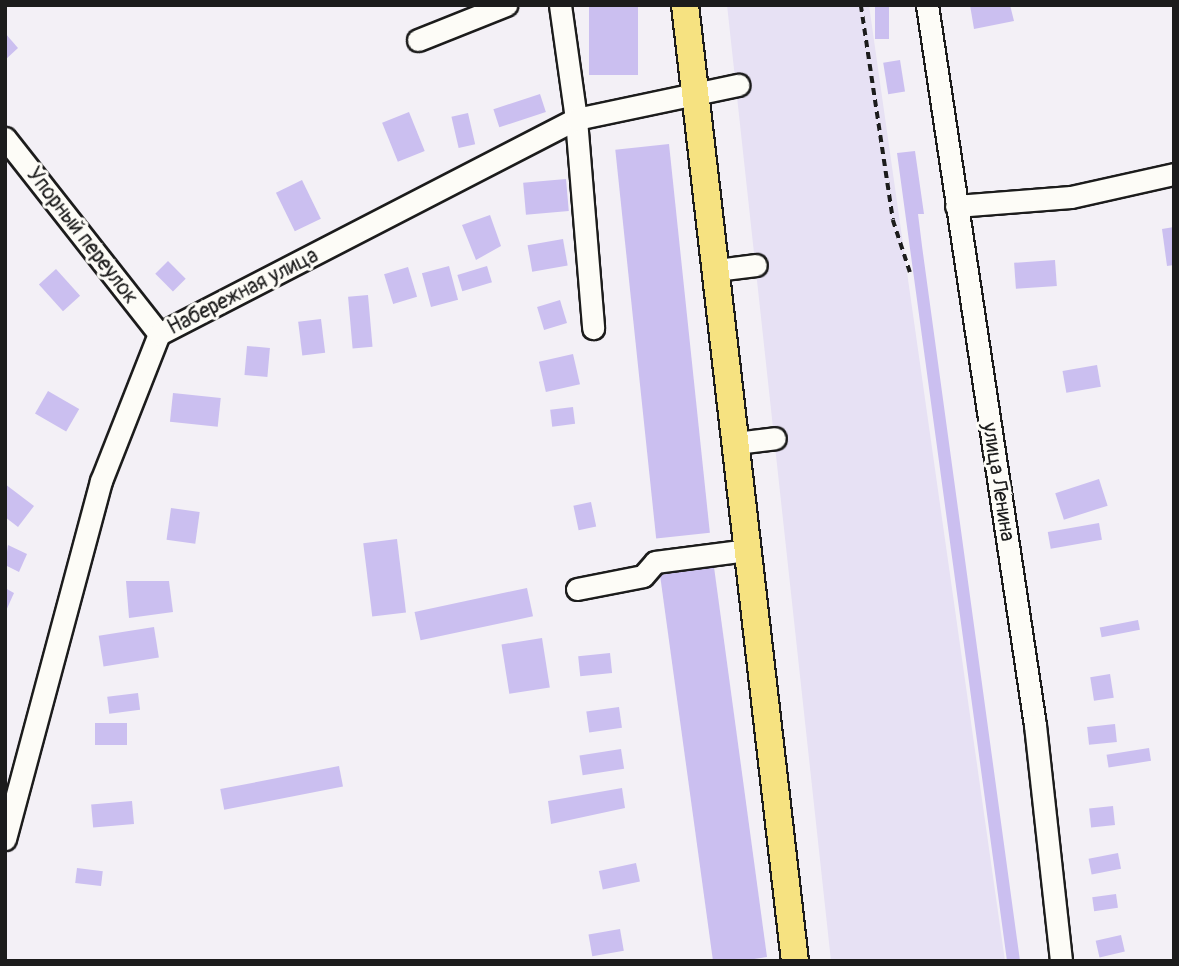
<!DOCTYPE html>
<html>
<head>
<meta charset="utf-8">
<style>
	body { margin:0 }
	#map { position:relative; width:1179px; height:966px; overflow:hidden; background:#f3f0f6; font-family:Pangolin,sans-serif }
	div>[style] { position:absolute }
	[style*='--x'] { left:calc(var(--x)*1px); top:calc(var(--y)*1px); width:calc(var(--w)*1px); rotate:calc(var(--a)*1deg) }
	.built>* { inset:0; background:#e7e1f4 }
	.building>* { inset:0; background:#cbbff0; transform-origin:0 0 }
	.path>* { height:3.5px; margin-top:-1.75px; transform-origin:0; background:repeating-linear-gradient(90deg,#1c1c1c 0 7px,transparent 0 12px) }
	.roads { filter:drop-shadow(2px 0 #1c1c1c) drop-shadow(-2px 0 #1c1c1c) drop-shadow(0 2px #1c1c1c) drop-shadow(0 -2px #1c1c1c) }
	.minor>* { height:21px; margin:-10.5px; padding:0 10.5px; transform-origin:10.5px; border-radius:10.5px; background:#fdfcf7 }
	.major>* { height:26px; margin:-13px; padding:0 13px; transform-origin:13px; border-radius:13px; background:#f6e281 }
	span { translate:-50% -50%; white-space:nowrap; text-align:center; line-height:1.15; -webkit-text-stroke:6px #fdfcf7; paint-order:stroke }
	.street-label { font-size:21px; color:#1c1c1c }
	.frame { position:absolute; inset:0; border:7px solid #1c1c1c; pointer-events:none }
</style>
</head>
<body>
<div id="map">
	<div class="built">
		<i style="clip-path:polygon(727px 5px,869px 5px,1005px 961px,831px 961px)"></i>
	</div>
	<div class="building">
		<i style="left:589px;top:5px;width:49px;height:70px"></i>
		<i style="left:875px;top:5px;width:14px;height:34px"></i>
		<i style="clip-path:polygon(970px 5px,1010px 5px,1014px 21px,974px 29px)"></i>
		<i style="clip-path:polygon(5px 33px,18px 48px,5px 60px)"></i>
		<i style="left:900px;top:60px;width:32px;height:17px;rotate:81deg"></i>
		<i style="left:540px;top:94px;width:19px;height:49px;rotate:72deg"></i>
		<i style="left:409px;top:112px;width:42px;height:29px;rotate:68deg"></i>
		<i style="left:468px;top:113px;width:32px;height:17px;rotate:77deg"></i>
		<i style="left:669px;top:144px;width:391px;height:54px;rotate:84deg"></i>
		<i style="clip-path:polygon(915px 151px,924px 214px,918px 214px,922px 246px,1020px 961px,1007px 961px,897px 153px)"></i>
		<i style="left:566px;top:179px;width:32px;height:43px;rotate:85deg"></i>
		<i style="left:302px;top:180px;width:43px;height:29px;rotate:64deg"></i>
		<i style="clip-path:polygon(490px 215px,501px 246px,476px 260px,462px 225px)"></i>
		<i style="clip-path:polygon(1174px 227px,1174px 265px,1167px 266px,1162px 229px)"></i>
		<i style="left:563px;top:239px;width:27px;height:36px;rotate:80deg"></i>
		<i style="left:1055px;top:260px;width:26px;height:41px;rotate:86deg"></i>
		<i style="left:168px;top:261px;width:25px;height:18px;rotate:45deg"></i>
		<i style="left:449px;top:266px;width:35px;height:28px;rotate:75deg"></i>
		<i style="left:487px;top:266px;width:17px;height:31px;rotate:73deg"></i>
		<i style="left:408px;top:267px;width:31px;height:25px;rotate:73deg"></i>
		<i style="left:56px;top:269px;width:36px;height:23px;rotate:48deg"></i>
		<i style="left:368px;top:295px;width:52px;height:20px;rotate:85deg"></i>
		<i style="left:560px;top:300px;width:24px;height:24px;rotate:73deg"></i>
		<i style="left:321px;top:319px;width:34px;height:23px;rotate:83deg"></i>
		<i style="left:247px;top:346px;width:23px;height:29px;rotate:5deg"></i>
		<i style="left:573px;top:354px;width:31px;height:35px;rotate:77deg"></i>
		<i style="left:1097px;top:365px;width:22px;height:35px;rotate:80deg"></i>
		<i style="left:48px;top:391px;width:36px;height:26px;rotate:30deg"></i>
		<i style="left:173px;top:393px;width:48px;height:29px;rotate:6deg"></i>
		<i style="left:573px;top:407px;width:17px;height:23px;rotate:83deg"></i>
		<i style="left:1099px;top:479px;width:28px;height:46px;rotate:72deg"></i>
		<i style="clip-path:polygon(5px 484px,34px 506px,18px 527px,5px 517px)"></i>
		<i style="left:591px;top:502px;width:25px;height:18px;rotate:78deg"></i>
		<i style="left:171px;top:508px;width:29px;height:32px;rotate:8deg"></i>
		<i style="left:1099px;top:523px;width:17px;height:52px;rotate:80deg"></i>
		<i style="left:397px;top:539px;width:74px;height:34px;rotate:83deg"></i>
		<i style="clip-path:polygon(8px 545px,27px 554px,19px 572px,5px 565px)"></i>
		<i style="clip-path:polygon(714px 567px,767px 957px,741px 961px,713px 961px,660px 575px)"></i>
		<i style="clip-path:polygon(126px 581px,169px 581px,173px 612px,129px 618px)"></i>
		<i style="clip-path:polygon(5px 588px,14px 593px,5px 613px)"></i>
		<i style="left:527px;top:588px;width:29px;height:115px;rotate:78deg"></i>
		<i style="left:1138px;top:620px;width:10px;height:39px;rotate:79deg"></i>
		<i style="left:154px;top:627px;width:31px;height:56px;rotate:81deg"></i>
		<i style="left:542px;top:638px;width:50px;height:41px;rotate:81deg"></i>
		<i style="left:610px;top:653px;width:20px;height:32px;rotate:84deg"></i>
		<i style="left:1110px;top:674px;width:24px;height:20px;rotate:81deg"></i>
		<i style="left:138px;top:693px;width:17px;height:31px;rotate:83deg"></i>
		<i style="left:619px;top:707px;width:21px;height:33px;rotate:82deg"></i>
		<i style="left:127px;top:723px;width:22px;height:32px;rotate:90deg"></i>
		<i style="left:1115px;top:724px;width:18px;height:28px;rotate:84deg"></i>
		<i style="left:1149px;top:748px;width:13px;height:43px;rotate:81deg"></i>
		<i style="left:621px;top:749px;width:20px;height:42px;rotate:81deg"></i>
		<i style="left:339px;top:766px;width:21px;height:121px;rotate:79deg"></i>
		<i style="clip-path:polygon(622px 788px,625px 808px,551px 824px,548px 801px)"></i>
		<i style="left:132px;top:801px;width:23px;height:41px;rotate:85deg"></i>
		<i style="left:1113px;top:806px;width:19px;height:24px;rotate:84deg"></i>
		<i style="left:1118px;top:853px;width:16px;height:30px;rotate:79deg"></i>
		<i style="left:636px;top:863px;width:19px;height:38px;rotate:78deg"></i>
		<i style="left:77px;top:868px;width:26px;height:15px;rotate:7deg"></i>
		<i style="left:1116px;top:894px;width:14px;height:24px;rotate:82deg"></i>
		<i style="left:620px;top:929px;width:22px;height:32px;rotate:80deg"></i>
		<i style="left:1121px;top:935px;width:17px;height:26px;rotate:77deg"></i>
	</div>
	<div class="path">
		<i style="--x:861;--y:5;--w:217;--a:81.5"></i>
		<i style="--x:893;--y:220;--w:55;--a:71.9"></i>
	</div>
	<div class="roads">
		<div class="minor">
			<i style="--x:560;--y:5;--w:115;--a:82"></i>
			<i style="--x:576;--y:119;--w:210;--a:85.3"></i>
			<i style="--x:927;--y:5;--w:728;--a:81.47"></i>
			<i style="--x:1035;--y:725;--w:237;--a:83.7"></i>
			<i style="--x:418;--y:40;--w:95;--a:-21.7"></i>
			<i style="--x:5;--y:138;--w:249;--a:51.8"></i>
			<i style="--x:956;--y:206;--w:115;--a:-4.5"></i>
			<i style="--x:1071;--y:197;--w:106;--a:-12.6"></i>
			<i style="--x:716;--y:270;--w:40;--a:-7.1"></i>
			<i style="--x:736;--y:443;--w:39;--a:-7"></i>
			<i style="--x:577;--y:589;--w:67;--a:-11.1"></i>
			<i style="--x:643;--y:576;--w:18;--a:-49"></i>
			<i style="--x:655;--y:562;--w:94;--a:-7.4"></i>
			<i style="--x:5;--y:839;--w:371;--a:-75"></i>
			<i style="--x:101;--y:481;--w:158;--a:-68.5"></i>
			<i style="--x:159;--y:334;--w:469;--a:-27.3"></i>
			<i style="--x:576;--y:119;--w:166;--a:-11.9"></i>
		</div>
		<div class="major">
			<i style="--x:685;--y:5;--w:962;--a:83.44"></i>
		</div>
	</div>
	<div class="street-label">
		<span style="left:82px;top:236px;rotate:52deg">Упорный переулок</span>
		<span style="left:243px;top:292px;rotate:-27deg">Набережная улица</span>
		<span style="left:998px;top:482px;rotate:81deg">улица Ленина</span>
	</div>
	<div class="frame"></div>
</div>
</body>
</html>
